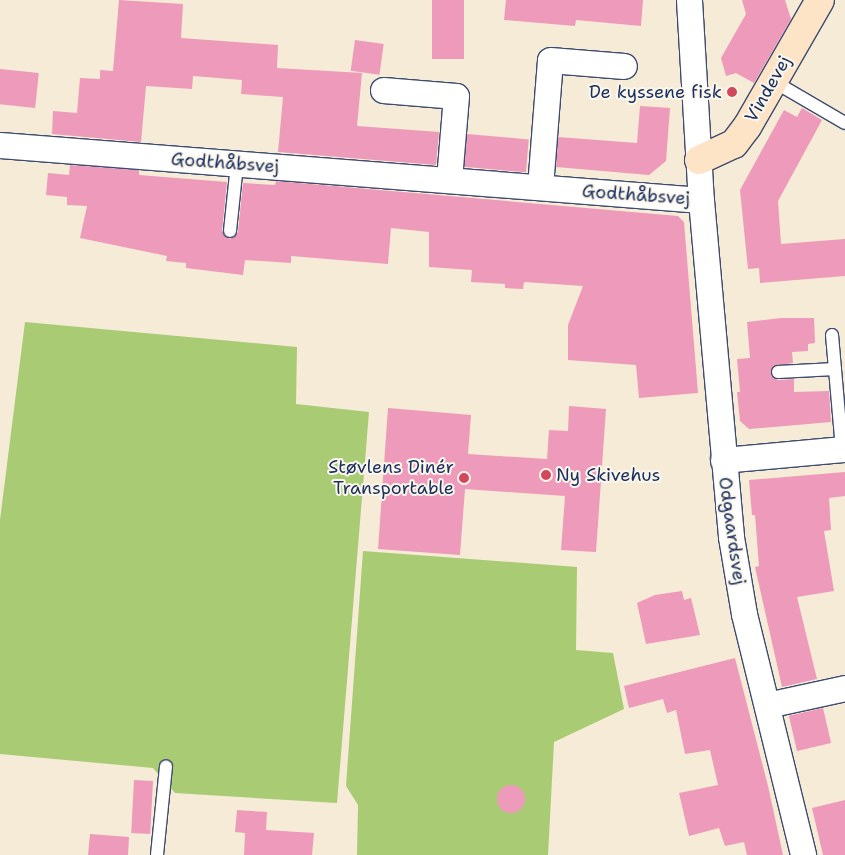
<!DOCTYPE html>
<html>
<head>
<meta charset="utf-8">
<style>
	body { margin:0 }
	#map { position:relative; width:845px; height:855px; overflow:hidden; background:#f6ebd6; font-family:"Shantell Sans",sans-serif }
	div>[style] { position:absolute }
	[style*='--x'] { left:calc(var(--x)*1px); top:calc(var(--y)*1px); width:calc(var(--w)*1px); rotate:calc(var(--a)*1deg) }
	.green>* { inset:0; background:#a9cb74 }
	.building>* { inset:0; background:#ed9abb; transform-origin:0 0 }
	.round { border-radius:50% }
	.roads { filter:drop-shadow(1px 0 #3c4b70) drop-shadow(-1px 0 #3c4b70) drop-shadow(0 1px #3c4b70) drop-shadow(0 -1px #3c4b70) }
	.lane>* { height:12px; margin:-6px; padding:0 6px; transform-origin:6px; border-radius:6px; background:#fff }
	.street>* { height:25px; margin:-12.5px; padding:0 12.5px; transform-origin:12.5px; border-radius:12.5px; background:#fff }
	.secondary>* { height:28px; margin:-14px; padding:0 14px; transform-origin:14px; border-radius:14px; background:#fee4c6 }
	.dots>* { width:14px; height:14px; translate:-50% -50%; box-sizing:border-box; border:2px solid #fbf7ec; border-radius:50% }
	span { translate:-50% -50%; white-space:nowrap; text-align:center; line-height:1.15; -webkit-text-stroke:4px #fbf7ec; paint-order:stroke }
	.street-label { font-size:18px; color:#1b2f5e }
	.poi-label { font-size:18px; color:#1b2f5e }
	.right { translate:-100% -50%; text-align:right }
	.left { translate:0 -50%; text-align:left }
</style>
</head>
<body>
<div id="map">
	<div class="green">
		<i style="clip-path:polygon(25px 322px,297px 347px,296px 404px,369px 412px,337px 803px,175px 793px,153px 768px,0 754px,0 520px)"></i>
		<i style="clip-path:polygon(363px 551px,577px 567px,576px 650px,613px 653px,624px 709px,554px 742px,548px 855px,357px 855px,358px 805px,346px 786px)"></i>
	</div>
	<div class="building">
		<i style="clip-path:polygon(119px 0,183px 4px,181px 38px,278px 45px,277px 68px,362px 73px,357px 126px,439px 132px,436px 165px,278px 152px,283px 97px,241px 94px,242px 80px,193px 76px,192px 89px,146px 86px,141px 142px,52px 134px,53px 111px,77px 113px,80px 78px,100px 79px,100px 70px,113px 71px)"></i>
		<i style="left:432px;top:0;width:32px;height:59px"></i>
		<i style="clip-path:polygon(506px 0,643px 0,641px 26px,576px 20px,575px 26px,504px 20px)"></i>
		<i style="clip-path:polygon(742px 0,785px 0,791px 19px,754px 83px,736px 73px,726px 76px,721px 58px,746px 14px)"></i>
		<i style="left:355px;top:40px;width:29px;height:31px;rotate:8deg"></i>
		<i style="left:0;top:69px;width:39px;height:35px;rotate:6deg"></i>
		<i style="clip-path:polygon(640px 106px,670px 108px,666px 161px,649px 175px,556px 167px,558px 137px,637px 143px)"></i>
		<i style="clip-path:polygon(802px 108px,822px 120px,778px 201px,781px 244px,845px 239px,845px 276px,760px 283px,759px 268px,748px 269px,740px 190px,784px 110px,797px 117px)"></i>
		<i style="left:467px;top:134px;width:62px;height:33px;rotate:5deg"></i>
		<i style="clip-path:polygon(70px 165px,139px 170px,139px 175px,227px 182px,222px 231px,230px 239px,238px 232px,243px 183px,275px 185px,276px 181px,678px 216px,684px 222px,698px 393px,639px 398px,636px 365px,568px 360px,568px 325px,583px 286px,524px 282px,523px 289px,505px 288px,505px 284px,471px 282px,472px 270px,429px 267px,429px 232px,391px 228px,388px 264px,291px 256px,291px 263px,245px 260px,243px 275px,186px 268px,186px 263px,166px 261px,167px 256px,80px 238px,87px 206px,67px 205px,67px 197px,46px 195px,48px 173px,69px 175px)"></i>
		<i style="clip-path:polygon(781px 318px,814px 318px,815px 343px,808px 344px,808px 351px,792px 352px,793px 363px,773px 366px,771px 376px,778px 380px,794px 379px,794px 392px,829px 391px,831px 422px,749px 429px,740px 421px,737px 392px,740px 392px,737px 359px,750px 358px,747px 322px)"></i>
		<i style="clip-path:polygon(569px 406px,606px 409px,596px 552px,561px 550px,565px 496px,465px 489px,460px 555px,378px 549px,388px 408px,471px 415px,468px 454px,547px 459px,549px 430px,568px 431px)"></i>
		<i style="clip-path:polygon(845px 472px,845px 496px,829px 498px,831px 530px,824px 531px,834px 591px,797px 597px,817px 679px,782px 687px,755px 567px,759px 566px,755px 515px,752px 515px,749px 480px)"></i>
		<i style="clip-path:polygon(682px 591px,684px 600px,691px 598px,700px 635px,646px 644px,637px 603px,655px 595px)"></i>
		<i style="clip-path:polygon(735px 658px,768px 786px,783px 855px,747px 855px,744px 842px,725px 846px,719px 828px,689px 836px,679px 793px,718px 785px,710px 750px,685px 754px,676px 710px,667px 713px,663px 699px,629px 708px,624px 686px)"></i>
		<i style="left:823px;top:708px;width:36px;height:35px;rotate:77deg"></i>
		<i style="left:134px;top:780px;width:19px;height:53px;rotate:3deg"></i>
		<i class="round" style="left:497px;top:785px;width:28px;height:28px"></i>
		<i style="clip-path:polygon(845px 800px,845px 855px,823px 855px,812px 808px)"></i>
		<i style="clip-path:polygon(237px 810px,267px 812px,266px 830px,314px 833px,312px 855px,244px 855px,245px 833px,235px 832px)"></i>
		<i style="clip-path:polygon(90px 834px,129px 837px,128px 855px,88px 855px)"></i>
	</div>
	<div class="roads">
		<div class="lane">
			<i style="--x:773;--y:81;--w:83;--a:30.3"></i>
			<i style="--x:230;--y:231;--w:67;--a:-84"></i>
			<i style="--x:832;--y:335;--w:114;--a:85"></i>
			<i style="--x:778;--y:372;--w:57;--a:-3"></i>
			<i style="--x:157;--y:855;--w:89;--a:-84.2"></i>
		</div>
		<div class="street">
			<i style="--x:689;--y:0;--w:200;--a:86.6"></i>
			<i style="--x:701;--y:200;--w:338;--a:84.9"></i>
			<i style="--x:731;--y:537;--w:78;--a:80.4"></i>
			<i style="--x:744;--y:614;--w:248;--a:76.2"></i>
			<i style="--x:383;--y:90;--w:73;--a:4.7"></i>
			<i style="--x:456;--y:96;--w:84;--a:94.8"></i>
			<i style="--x:0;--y:145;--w:703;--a:4.49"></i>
			<i style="--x:540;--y:187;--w:127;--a:-85.5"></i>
			<i style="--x:550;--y:60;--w:74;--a:4.6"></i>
			<i style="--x:723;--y:460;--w:122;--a:-5.2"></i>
			<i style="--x:767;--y:705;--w:80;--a:-12.3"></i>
		</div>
		<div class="secondary">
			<i style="--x:699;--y:160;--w:38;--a:-25"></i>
			<i style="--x:734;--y:144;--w:21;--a:-53"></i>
			<i style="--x:747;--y:127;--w:146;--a:-60.1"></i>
		</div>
	</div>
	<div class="dots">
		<i style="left:732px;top:92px;background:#d1495b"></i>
		<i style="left:546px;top:475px;background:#d1495b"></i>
		<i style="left:464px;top:478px;background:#d1495b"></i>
	</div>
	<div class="street-label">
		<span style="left:768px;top:89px;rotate:-60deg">Vindevej</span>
		<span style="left:225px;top:163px;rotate:4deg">Godthåbsvej</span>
		<span style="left:636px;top:195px;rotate:4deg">Godthåbsvej</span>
		<span style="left:732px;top:531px;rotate:82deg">Odgaardsvej</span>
	</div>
	<div class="poi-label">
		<span class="right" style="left:722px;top:92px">De kyssene fisk</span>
		<span class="right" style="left:454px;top:478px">Støvlens Dinér<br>Transportable</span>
		<span class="left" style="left:556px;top:475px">Ny Skivehus</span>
	</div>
</div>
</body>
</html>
